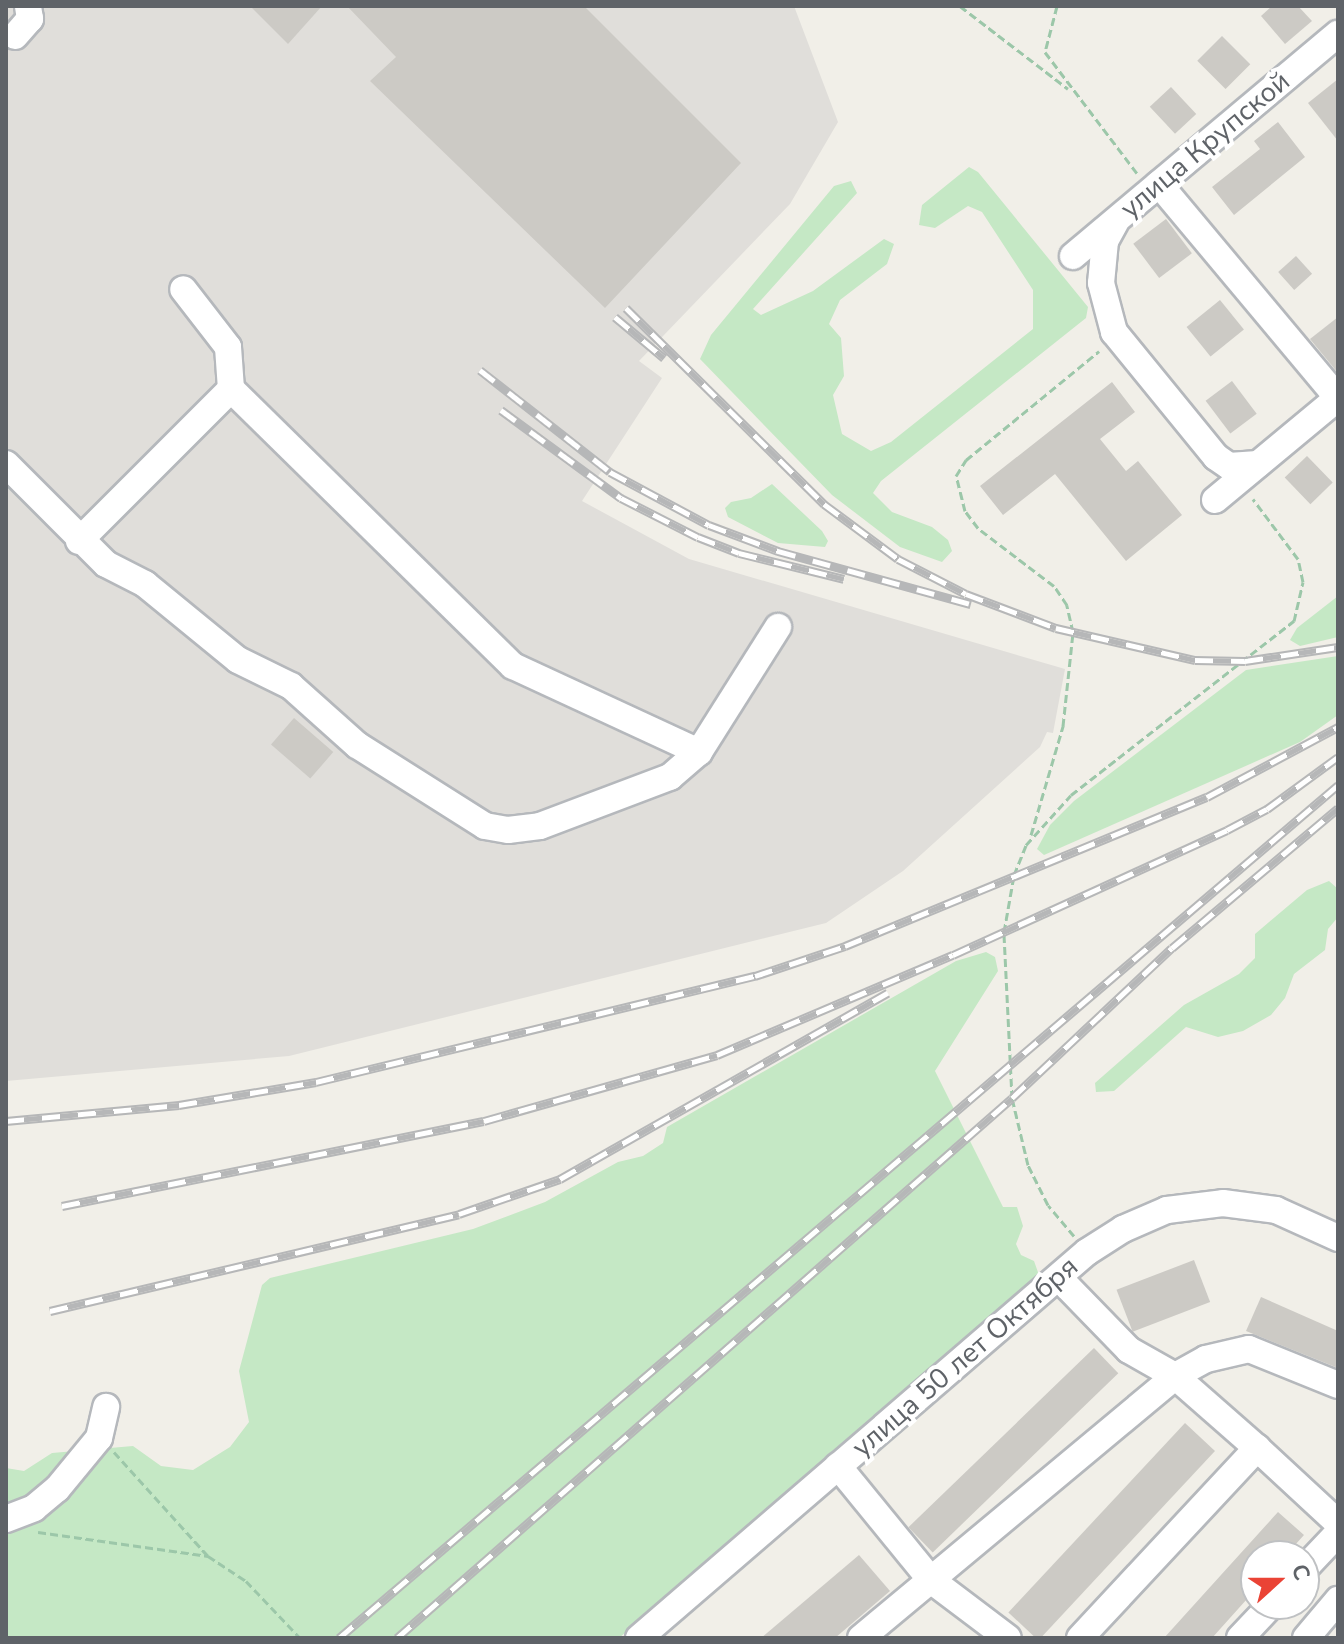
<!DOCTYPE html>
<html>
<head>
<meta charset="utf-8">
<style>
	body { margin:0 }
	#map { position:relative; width:1344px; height:1644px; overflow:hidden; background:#f1efe8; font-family:"Nunito Sans",sans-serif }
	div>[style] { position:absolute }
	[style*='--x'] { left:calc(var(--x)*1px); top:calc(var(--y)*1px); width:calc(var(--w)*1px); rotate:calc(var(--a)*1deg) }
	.industrial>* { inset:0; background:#e0deda }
	.green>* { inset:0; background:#c5e8c5 }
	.building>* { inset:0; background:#cccac5; transform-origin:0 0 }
	.path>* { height:3px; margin-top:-1.5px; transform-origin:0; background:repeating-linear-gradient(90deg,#9cc7a9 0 8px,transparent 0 12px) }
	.roads { filter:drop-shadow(2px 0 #b5b8bc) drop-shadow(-2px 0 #b5b8bc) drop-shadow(0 2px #b5b8bc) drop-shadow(0 -2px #b5b8bc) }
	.minor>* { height:26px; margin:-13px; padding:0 13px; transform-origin:13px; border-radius:13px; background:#fff }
	.rail>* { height:9px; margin-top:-4.5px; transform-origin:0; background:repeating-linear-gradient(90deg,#fff 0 18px,#b6b7b8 0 36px); box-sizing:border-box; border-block:2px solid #b6b7b8 }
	span { translate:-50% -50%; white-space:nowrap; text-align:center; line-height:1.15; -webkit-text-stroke:8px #fff; paint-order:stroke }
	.street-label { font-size:28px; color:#5f6368 }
	.frame { position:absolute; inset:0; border:8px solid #5f6368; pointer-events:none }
	.north { position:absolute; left:1240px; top:1540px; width:80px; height:80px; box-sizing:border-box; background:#fff; border:2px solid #bfc1c3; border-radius:50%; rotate:69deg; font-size:22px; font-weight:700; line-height:32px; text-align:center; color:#5f6368 }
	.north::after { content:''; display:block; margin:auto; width:28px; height:36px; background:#ea4335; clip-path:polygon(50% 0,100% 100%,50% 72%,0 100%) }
</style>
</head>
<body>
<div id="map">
	<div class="industrial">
		<i style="clip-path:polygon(6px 6px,794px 6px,838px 122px,790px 204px,639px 361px,662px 378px,582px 501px,689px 559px,1065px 669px,1053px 733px,1047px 732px,1040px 747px,903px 871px,826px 923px,289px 1056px,6px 1081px)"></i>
	</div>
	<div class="green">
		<i style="clip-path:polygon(969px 167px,978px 172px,1088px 307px,1086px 318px,881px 481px,873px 493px,892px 512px,932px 527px,948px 540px,952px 551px,942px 562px,900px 547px,832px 495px,700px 359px,711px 335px,834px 186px,851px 181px,857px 193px,753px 309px,761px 315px,813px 291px,884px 239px,894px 244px,887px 264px,840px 300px,829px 324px,841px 338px,844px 376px,833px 395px,842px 434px,871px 451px,891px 442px,1033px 329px,1033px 290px,982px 212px,968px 206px,935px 228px,919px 225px,922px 205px)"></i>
		<i style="clip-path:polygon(772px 484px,822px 531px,828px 541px,825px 547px,778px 543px,728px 517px,725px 508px,731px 502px,751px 498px)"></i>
		<i style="clip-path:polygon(1338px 596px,1338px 637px,1300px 646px,1290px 640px,1297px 628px)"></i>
		<i style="clip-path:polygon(1338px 656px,1338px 715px,1300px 742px,1044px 855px,1037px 849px,1050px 825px,1074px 801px,1246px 670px)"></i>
		<i style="clip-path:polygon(1329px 881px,1338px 889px,1338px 917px,1328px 929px,1325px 950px,1294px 974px,1285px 998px,1271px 1015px,1243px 1031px,1218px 1037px,1186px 1027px,1114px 1091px,1096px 1092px,1095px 1083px,1184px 1005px,1239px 974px,1255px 958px,1255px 934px,1307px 890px)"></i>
		<i style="clip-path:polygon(986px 952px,995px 957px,998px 971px,935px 1071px,1003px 1207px,1017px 1207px,1023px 1226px,1016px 1244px,1021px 1255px,1034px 1261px,1039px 1275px,619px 1638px,6px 1638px,6px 1468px,24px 1471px,52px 1453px,133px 1446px,161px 1466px,193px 1470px,230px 1447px,249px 1422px,239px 1371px,262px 1285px,270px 1278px,473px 1229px,545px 1202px,618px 1162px,643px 1156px,663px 1143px,667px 1127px,956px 961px)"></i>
	</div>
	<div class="building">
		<i style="clip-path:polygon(250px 6px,322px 6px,288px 44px)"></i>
		<i style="clip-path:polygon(347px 6px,584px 6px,741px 163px,605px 308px,370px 81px,396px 57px)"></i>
		<i style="clip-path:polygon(1272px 6px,1298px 6px,1312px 21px,1285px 44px,1261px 16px)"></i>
		<i style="left:1222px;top:36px;width:40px;height:35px;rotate:45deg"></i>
		<i style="clip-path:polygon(1338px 79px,1338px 141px,1308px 103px)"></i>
		<i style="left:1171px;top:87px;width:37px;height:29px;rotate:47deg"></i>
		<i style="clip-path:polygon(1278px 122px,1305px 157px,1234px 215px,1212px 187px,1260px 149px,1254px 141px)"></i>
		<i style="left:1166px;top:219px;width:43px;height:41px;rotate:53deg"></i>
		<i style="left:1296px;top:256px;width:24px;height:24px;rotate:48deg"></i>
		<i style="left:1220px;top:300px;width:38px;height:43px;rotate:51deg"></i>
		<i style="clip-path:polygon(1338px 317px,1338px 373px,1310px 339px)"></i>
		<i style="left:1232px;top:381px;width:41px;height:33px;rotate:53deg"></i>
		<i style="clip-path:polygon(1112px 382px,1135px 412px,1100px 439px,1126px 471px,1138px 461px,1182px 515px,1126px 561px,1055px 474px,1003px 515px,980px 486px)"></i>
		<i style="left:1307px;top:456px;width:37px;height:31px;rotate:46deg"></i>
		<i style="left:294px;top:718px;width:52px;height:35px;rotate:41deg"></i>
		<i style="left:1194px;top:1260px;width:45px;height:83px;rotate:69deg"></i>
		<i style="clip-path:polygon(1261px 1297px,1338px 1331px,1338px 1368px,1246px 1331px)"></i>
		<i style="left:1094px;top:1348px;width:35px;height:258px;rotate:46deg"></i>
		<i style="left:1185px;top:1423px;width:41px;height:259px;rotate:43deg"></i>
		<i style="clip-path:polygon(1278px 1512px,1304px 1535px,1285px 1556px,1256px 1556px,1256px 1589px,1212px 1638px,1164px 1638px)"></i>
		<i style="clip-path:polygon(859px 1555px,890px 1591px,835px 1638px,761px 1638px)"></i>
	</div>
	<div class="path">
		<i style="--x:960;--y:6;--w:136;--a:37.5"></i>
		<i style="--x:1057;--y:6;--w:48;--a:104.6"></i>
		<i style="--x:1045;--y:52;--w:152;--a:52.8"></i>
		<i style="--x:1031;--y:835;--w:114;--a:-73.6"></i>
		<i style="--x:1063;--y:726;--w:95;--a:-83.9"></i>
		<i style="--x:1073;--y:632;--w:28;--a:-103"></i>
		<i style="--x:1067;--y:605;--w:23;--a:-124"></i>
		<i style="--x:1054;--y:586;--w:96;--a:-142.7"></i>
		<i style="--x:978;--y:528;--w:21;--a:-127"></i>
		<i style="--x:965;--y:511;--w:36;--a:-104"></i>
		<i style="--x:956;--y:476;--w:19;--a:-58"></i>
		<i style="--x:966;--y:460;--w:172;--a:-39.3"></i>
		<i style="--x:1074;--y:1236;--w:40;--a:-130"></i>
		<i style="--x:1048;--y:1205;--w:45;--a:-116.6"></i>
		<i style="--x:1028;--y:1165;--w:69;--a:-103.4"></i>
		<i style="--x:1012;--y:1098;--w:166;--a:-92.8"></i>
		<i style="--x:1004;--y:932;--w:58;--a:-80"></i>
		<i style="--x:1014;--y:875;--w:32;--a:-68"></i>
		<i style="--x:1026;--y:845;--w:67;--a:-48"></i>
		<i style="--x:1071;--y:795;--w:283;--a:-38"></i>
		<i style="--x:1294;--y:621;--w:40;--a:-77"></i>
		<i style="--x:1303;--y:582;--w:24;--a:-102"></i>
		<i style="--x:1298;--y:559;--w:75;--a:-126.9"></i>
		<i style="--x:114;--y:1452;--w:140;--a:47.9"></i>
		<i style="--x:208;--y:1556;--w:45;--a:33.3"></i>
		<i style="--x:246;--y:1581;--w:79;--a:46.5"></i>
		<i style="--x:38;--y:1532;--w:172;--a:8"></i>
	</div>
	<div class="roads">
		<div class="minor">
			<i style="--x:15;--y:36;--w:23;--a:-49"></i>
			<i style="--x:30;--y:19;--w:13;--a:-99"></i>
			<i style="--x:1159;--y:184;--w:279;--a:50.1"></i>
			<i style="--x:1115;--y:223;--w:21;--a:119"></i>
			<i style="--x:1105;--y:241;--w:42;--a:95.4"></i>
			<i style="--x:1101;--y:283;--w:51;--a:75.1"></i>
			<i style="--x:1114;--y:332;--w:161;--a:50.8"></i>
			<i style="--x:1216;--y:457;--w:16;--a:35"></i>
			<i style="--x:1229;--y:466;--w:29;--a:-4"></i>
			<i style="--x:1073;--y:256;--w:346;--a:-40"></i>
			<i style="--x:231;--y:389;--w:395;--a:44.5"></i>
			<i style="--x:513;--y:666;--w:205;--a:24.8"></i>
			<i style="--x:6;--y:464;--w:141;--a:45"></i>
			<i style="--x:106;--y:564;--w:44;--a:27.1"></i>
			<i style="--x:145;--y:584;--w:120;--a:39.3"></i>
			<i style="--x:238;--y:660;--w:59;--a:26.1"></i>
			<i style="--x:291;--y:686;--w:89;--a:41.8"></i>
			<i style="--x:357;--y:745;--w:151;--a:32.3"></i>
			<i style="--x:485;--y:826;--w:23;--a:10"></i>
			<i style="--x:508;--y:830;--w:32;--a:-7"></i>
			<i style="--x:540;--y:826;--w:139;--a:-20.7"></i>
			<i style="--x:670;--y:777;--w:38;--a:-41"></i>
			<i style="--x:699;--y:752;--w:148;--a:-57.7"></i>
			<i style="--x:1215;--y:500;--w:160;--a:-39.7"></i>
			<i style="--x:79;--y:541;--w:215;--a:-45"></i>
			<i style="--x:231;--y:389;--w:42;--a:-94.1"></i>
			<i style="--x:228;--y:347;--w:73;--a:-127.8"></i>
			<i style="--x:1059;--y:1278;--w:100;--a:45.8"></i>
			<i style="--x:1129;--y:1350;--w:53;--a:29.5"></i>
			<i style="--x:1175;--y:1376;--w:109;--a:41.3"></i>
			<i style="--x:838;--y:1466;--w:147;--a:50.8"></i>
			<i style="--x:931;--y:1580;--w:96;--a:37"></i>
			<i style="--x:6;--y:1519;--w:30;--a:-21"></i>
			<i style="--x:34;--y:1508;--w:30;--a:-40"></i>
			<i style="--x:57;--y:1489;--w:66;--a:-50.5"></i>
			<i style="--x:99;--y:1438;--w:32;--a:-77"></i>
			<i style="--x:1304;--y:1569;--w:50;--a:-46.6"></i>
			<i style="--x:639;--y:1638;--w:591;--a:-40.75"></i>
			<i style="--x:1087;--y:1252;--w:43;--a:-32.6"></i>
			<i style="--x:1123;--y:1229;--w:48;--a:-23.4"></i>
			<i style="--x:1167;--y:1210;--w:56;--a:-7.1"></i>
			<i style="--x:1223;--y:1203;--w:53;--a:7.5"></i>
			<i style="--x:1276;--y:1210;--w:68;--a:24.3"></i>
			<i style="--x:861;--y:1638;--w:409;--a:-39.8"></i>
			<i style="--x:1175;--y:1376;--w:35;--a:-29"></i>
			<i style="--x:1206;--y:1359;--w:44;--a:-13.1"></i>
			<i style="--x:1249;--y:1349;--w:96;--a:22"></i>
			<i style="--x:1080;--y:1638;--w:260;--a:-47"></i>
			<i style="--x:1257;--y:1448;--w:110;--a:42.8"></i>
			<i style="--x:1240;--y:1638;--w:47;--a:-46.7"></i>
			<i style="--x:1306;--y:1638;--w:50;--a:-49.9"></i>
		</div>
	</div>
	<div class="rail">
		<i style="--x:626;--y:308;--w:279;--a:44.7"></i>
		<i style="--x:824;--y:504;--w:92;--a:36.6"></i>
		<i style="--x:898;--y:559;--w:76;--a:27.2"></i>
		<i style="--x:966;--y:594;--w:96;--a:20.7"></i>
		<i style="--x:1056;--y:628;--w:143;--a:13"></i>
		<i style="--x:1195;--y:660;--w:50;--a:1.1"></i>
		<i style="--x:1245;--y:661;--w:94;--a:-8.6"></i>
		<i style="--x:615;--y:317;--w:64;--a:39.9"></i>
		<i style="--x:480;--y:370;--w:165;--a:38.1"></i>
		<i style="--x:610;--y:472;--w:112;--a:28.2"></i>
		<i style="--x:709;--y:525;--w:74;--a:20.6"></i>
		<i style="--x:778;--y:551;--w:200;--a:15.4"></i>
		<i style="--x:501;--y:410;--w:149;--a:36.3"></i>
		<i style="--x:621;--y:498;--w:86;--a:26.9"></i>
		<i style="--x:698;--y:537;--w:44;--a:21.3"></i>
		<i style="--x:739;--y:553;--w:108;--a:13.9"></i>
		<i style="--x:6;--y:1121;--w:174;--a:-5.3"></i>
		<i style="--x:179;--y:1105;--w:139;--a:-9.5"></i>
		<i style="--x:316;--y:1082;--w:452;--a:-13.6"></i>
		<i style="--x:755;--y:976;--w:95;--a:-18.4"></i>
		<i style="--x:845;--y:946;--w:391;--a:-22.4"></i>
		<i style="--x:1207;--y:797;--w:149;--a:-28.1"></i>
		<i style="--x:62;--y:1206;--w:430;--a:-11.4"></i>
		<i style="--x:484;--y:1121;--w:242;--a:-15.8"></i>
		<i style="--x:717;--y:1055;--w:256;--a:-23"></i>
		<i style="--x:953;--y:955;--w:301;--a:-24.5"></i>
		<i style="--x:1227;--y:830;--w:45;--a:-27.7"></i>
		<i style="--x:1267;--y:809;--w:88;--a:-36.2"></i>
		<i style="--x:50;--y:1311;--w:420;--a:-13.3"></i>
		<i style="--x:459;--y:1214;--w:107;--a:-19.1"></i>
		<i style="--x:560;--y:1179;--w:377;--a:-29.6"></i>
		<i style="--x:339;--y:1638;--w:1314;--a:-40.49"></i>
		<i style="--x:397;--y:1638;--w:818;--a:-41.28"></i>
		<i style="--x:1012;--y:1098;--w:219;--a:-43.2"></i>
		<i style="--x:1172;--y:948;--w:217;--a:-40.1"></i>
	</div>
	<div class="street-label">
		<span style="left:1205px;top:145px;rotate:-40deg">улица Крупской</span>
		<span style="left:965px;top:1357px;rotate:-41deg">улица 50 лет Октября</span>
	</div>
	<div class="frame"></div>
	<div class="north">С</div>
</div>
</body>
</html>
